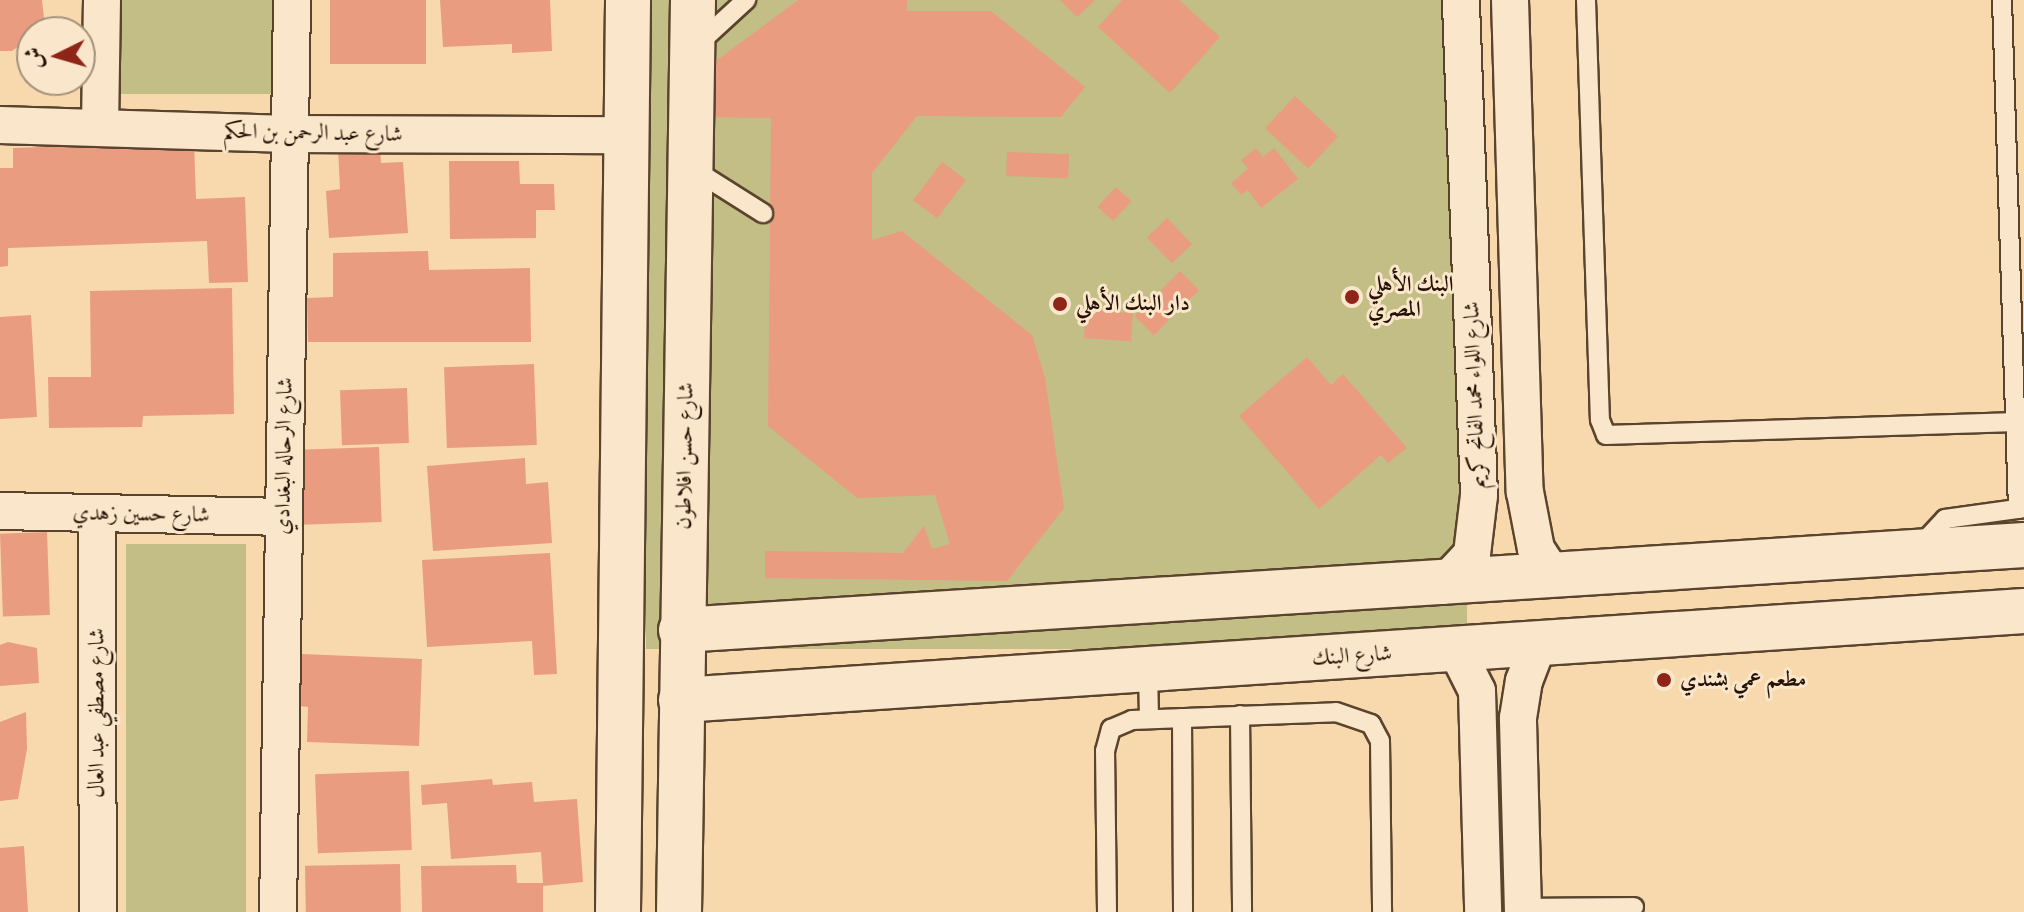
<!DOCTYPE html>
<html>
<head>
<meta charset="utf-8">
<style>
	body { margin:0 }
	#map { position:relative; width:2024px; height:912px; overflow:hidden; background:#f8d9ad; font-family:"IM FELL French Canon",Amiri,serif }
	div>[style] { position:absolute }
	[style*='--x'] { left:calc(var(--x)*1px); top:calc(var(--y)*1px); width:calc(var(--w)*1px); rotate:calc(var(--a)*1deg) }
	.green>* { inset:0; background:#c2be86; transform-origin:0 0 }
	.building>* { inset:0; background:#e99c80; transform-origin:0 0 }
	.roads { filter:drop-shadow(2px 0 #5a442e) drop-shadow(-2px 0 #5a442e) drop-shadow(0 2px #5a442e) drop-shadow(0 -2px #5a442e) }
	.lane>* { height:18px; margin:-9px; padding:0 9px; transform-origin:9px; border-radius:9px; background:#fae6ca }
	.street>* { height:36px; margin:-18px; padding:0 18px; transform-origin:18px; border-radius:18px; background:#fae6ca }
	.secondary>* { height:44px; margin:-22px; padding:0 22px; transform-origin:22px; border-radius:22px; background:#fae6ca }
	.dots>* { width:22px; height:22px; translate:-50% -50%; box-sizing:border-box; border:4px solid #fae6ca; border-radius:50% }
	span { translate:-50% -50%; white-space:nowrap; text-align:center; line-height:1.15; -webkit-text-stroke:6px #fae6ca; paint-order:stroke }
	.street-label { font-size:22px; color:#261204 }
	.poi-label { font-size:22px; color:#261204; font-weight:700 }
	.left { translate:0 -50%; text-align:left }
	.north { position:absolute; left:16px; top:16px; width:80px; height:80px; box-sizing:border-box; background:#fae6ca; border:2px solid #a5917b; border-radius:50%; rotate:265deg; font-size:22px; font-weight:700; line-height:32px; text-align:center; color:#261204 }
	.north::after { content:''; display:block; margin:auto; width:28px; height:36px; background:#8f2418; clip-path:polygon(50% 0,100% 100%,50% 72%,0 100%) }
</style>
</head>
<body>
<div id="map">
	<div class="green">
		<i style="left:120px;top:0;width:154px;height:94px"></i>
		<i style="left:646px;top:0;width:821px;height:649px"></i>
		<i style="left:126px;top:544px;width:120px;height:368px"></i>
	</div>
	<div class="building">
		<i style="clip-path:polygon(0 0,42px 0,45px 27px,12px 51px,0 51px)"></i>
		<i style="left:330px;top:0;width:96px;height:64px"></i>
		<i style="clip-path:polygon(440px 0,550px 0,552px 51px,512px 53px,512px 44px,443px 47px)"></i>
		<i style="clip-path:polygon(798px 0,907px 0,907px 11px,991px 11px,1085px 87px,1061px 117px,917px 116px,872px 173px,872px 240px,902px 231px,1032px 335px,1045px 378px,1064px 508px,1007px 581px,765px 578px,765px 551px,903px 553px,924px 526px,932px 549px,950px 544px,935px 495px,857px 498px,768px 426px,771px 118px,708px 117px,708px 67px)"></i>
		<i style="clip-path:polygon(1060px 0,1095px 0,1077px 17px)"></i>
		<i style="clip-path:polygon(1122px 0,1179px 0,1220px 37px,1170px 93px,1098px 27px)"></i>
		<i style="left:1295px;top:96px;width:59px;height:44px;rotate:43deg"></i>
		<i style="clip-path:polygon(194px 142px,196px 199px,245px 197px,248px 282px,209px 283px,207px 241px,8px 248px,8px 266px,0 267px,0 168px,13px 168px,13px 148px)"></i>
		<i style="clip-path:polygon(380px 145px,381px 163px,403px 162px,408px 233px,329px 238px,326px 191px,340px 189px,338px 148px)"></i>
		<i style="clip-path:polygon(1256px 148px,1263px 157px,1274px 148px,1298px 179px,1261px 208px,1248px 190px,1241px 195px,1231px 183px,1248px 169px,1241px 160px)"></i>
		<i style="left:1007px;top:152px;width:62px;height:24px;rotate:2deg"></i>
		<i style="clip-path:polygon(449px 161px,519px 161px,520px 184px,554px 184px,555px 210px,536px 210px,536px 238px,450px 239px)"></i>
		<i style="left:942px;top:162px;width:30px;height:48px;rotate:37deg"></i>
		<i style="left:1116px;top:187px;width:21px;height:27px;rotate:43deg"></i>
		<i style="left:1167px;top:218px;width:36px;height:28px;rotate:46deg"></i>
		<i style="clip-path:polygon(428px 251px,429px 270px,530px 268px,531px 342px,308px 342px,307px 298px,333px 297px,333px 253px)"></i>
		<i style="left:1180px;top:271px;width:27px;height:64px;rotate:45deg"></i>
		<i style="clip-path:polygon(232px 288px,234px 414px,143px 416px,142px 427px,49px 428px,48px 377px,91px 377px,90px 291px)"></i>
		<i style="left:1086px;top:310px;width:47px;height:28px;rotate:4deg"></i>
		<i style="clip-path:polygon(31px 315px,37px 417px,0 419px,0 317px)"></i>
		<i style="clip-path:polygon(1307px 357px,1331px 385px,1343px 374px,1407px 448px,1388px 463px,1381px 455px,1319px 509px,1239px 416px)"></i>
		<i style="left:534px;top:364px;width:81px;height:90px;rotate:88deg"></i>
		<i style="left:407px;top:388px;width:55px;height:67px;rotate:88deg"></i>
		<i style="left:379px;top:447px;width:75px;height:87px;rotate:88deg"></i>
		<i style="clip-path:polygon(525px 458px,526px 484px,548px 482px,552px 543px,433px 551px,427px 466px)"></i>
		<i style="left:47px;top:532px;width:83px;height:47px;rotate:88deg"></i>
		<i style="clip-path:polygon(550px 553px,557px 674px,534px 675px,532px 641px,427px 647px,422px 560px)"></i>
		<i style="clip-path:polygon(8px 642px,37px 648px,39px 683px,0 686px,0 645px)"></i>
		<i style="clip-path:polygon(302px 654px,422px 659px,419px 746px,307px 742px,308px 707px,300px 706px)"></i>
		<i style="clip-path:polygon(26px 712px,27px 749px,18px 799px,0 801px,0 722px)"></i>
		<i style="left:409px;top:771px;width:79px;height:94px;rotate:88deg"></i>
		<i style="clip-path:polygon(492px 779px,493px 785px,532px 782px,534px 802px,577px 799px,583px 882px,543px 886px,543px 912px,422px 912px,421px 866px,516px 865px,517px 883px,543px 883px,541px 852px,451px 859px,447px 803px,422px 805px,421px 785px)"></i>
		<i style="clip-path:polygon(24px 846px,28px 912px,0 912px,0 848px)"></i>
		<i style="left:400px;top:864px;width:48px;height:95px;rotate:89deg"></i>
	</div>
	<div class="roads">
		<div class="lane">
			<i style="--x:1586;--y:0;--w:420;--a:88.1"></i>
			<i style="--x:1600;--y:420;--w:16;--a:68"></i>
			<i style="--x:1606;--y:435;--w:418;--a:-1.8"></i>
			<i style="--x:2002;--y:0;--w:509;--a:88.2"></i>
			<i style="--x:697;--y:45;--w:67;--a:-42.6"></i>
			<i style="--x:693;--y:169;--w:83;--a:32.2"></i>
			<i style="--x:1920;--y:546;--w:37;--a:-47"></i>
			<i style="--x:1945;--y:519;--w:80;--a:-7.9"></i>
			<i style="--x:1148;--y:670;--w:49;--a:88.8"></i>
			<i style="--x:1240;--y:715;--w:197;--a:89.4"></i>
			<i style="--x:1182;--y:718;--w:194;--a:89.7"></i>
			<i style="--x:1523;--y:908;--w:111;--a:-0.5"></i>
			<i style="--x:1107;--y:912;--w:161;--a:-90.7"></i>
			<i style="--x:1105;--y:751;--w:23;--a:-75"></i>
			<i style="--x:1111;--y:729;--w:23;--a:-23"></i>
			<i style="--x:1132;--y:720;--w:204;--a:-2.2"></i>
			<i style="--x:1336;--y:712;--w:37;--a:19"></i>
			<i style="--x:1371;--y:724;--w:19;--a:62"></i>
			<i style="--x:1380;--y:741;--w:171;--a:89.3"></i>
		</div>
		<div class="street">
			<i style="--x:1510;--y:0;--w:492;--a:88.3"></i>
			<i style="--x:1525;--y:492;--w:58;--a:79.1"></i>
			<i style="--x:1536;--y:549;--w:33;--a:57"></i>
			<i style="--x:0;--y:125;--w:289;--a:1.8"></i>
			<i style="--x:289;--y:134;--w:338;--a:0.2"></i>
			<i style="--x:100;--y:127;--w:127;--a:-89.1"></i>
			<i style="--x:0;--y:511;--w:283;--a:1.2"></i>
			<i style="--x:97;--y:513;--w:399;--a:89.9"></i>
			<i style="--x:1442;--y:586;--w:44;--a:-46.8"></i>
			<i style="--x:1472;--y:554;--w:59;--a:-83.2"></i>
			<i style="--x:1479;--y:495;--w:495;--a:-92.1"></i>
			<i style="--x:1456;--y:649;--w:47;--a:63.4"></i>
			<i style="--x:1477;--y:691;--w:221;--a:88.4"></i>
			<i style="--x:278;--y:912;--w:912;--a:-89.12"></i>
			<i style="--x:1523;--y:912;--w:194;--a:-91.5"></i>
			<i style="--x:1518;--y:718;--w:37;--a:-81"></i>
			<i style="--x:1524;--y:681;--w:39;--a:-69"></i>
		</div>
		<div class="secondary">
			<i style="--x:681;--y:630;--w:1346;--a:-3.62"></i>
			<i style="--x:681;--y:700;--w:1346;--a:-3.79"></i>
			<i style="--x:618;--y:912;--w:912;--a:-89.37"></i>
			<i style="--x:679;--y:912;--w:912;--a:-89.12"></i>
		</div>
	</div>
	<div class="dots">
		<i style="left:1352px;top:297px;background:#8f2418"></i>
		<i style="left:1060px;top:304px;background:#8f2418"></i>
		<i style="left:1664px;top:680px;background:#8f2418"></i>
	</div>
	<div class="street-label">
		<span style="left:313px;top:133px;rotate:1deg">شارع عبد الرحمن بن الحكم</span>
		<span style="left:1475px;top:395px;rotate:-92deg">شارع اللواء محمد الفاتح كريم</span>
		<span style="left:284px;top:456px;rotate:-89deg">شارع الرحاله البغدادي</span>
		<span style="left:685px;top:456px;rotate:-89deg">شارع حسن افلاطون</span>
		<span style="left:141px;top:514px;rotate:1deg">شارع حسين زهدي</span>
		<span style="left:1352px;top:656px;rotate:-4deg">شارع البنك</span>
		<span style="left:97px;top:713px;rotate:-90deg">شارع مصطفي عبد العال</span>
	</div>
	<div class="poi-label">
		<span class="left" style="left:1368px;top:297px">البنك الأهلي<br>المصري</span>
		<span class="left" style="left:1076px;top:304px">دار البنك الأهلي</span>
		<span class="left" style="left:1680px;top:680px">مطعم عمي بشندي</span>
	</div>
	<div class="north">ش</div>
</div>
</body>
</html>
